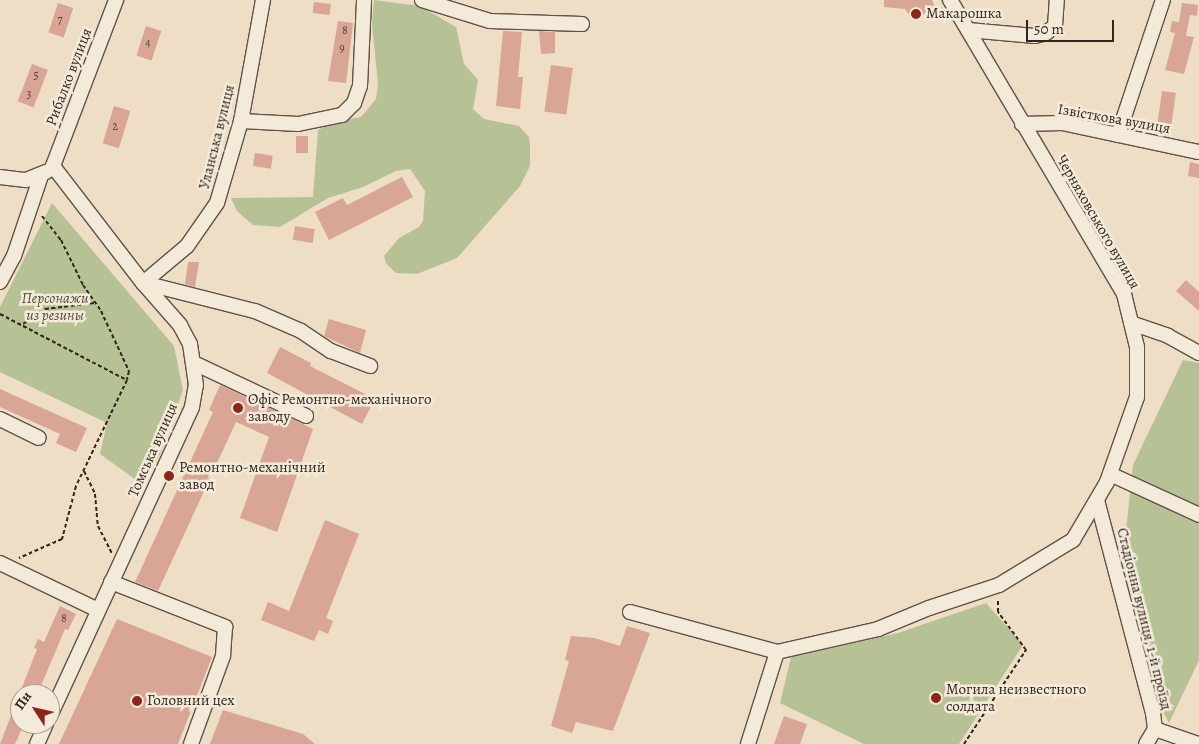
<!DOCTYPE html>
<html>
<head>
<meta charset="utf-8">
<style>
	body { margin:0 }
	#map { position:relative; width:1199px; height:744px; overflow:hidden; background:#eddec5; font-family:Alegreya,serif }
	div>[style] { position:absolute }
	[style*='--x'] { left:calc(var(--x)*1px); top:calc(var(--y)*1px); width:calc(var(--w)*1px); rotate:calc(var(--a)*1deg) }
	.green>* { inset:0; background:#b7c196 }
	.building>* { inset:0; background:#d8a597; transform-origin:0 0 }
	.path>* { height:2px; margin-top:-1px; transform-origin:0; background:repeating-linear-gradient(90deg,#32241e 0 4px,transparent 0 6.5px) }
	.roads { filter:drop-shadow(1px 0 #615248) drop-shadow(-1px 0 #615248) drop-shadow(0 1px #615248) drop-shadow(0 -1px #615248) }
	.minor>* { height:14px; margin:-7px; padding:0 7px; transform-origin:7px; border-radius:7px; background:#f3ead9 }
	.dots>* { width:14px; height:14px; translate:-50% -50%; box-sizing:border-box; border:2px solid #f3ead9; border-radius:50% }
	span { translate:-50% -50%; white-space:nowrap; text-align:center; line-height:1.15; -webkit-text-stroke:5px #f3ead9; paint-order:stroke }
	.number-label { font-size:12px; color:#5c443c }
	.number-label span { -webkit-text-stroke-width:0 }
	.poi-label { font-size:15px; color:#32241e }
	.left { translate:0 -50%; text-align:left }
	.street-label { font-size:15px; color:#32241e }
	.park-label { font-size:15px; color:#534b3c; font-style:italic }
	.north { position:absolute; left:10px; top:684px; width:50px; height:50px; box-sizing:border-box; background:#f3ead9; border:1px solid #a69b8e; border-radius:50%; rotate:305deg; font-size:14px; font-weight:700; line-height:20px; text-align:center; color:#32241e }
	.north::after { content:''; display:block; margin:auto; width:18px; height:22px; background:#8f2418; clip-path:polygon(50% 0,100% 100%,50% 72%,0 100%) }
	.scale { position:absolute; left:1026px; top:20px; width:88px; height:22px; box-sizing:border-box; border:2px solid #32241e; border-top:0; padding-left:6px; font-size:15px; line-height:18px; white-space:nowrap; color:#32241e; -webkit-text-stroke:4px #f3ead9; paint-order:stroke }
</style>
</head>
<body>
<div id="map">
	<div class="green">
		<i style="clip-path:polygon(374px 0,420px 6px,456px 27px,464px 64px,478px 80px,473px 109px,484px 119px,519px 126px,529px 137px,530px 145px,530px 166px,520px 186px,457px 258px,417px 274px,396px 273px,386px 263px,384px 256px,399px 238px,419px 227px,423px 221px,425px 191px,410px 169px,396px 171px,363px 187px,328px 198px,280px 227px,253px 225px,237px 211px,231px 198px,313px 197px,318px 130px,333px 122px,361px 117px,376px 99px,378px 85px,372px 23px)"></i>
		<i style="clip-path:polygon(52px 203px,174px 346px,183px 390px,160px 454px,143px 485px,100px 454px,107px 423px,0 372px,0 307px)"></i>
		<i style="clip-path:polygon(1183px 360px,1199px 363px,1199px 660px,1169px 723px,1133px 652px,1120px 587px,1133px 465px)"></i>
		<i style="clip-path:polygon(986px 603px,1023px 645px,959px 744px,864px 744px,780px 703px,791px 657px,898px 633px)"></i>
	</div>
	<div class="building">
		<i style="clip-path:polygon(884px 0,932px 0,935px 7px,913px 20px,905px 9px,884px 7px)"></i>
		<i style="left:314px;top:2px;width:17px;height:11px;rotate:7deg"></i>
		<i style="left:58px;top:3px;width:16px;height:31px;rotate:18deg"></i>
		<i style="clip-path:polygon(1182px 3px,1198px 5px,1197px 16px,1190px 15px,1186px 36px,1194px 37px,1184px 74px,1165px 70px,1175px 33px,1170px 32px,1172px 21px,1179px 22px)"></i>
		<i style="clip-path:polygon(338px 21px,353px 23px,346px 83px,328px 81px)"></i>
		<i style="left:146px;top:26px;width:16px;height:31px;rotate:18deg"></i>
		<i style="clip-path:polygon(503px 31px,522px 32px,518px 77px,523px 77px,520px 109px,496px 106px)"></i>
		<i style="clip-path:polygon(539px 31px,555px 32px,555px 53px,541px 54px)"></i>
		<i style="left:32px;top:64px;width:17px;height:40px;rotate:21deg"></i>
		<i style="left:551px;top:65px;width:22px;height:47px;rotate:8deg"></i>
		<i style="left:1162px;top:91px;width:14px;height:41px;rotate:8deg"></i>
		<i style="left:114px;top:106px;width:17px;height:39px;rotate:17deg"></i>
		<i style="left:296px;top:136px;width:12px;height:17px"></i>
		<i style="left:255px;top:153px;width:18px;height:13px;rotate:9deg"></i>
		<i style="clip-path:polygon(1190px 162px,1199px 164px,1199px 178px,1188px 176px)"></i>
		<i style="clip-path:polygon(402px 177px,413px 197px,329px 240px,315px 212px,343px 198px,347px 205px)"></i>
		<i style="left:295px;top:226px;width:20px;height:14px;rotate:9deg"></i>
		<i style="clip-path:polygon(188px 262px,199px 262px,195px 287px,185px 284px)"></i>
		<i style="clip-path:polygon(1186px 280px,1199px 292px,1199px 311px,1176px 291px)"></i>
		<i style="clip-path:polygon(329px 319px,366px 330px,360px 353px,324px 336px)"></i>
		<i style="clip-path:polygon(280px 347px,311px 363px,310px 366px,375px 399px,362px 424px,267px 373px)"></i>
		<i style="clip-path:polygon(220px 385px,313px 429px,277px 532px,240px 518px,269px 437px,236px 422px,158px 591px,135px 582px,213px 412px,209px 410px)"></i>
		<i style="clip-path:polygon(0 389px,87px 428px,76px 452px,56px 443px,60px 434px,0 407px)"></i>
		<i style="clip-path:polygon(325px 520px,359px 534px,326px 618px,333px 621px,328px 634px,319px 630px,314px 641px,261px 620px,268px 602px,289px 611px)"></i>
		<i style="clip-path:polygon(60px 606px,76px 614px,68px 630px,65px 629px,40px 688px,35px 694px,20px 694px,20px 724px,24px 724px,15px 744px,0 744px,37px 649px,34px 648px,38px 639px,44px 642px)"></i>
		<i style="clip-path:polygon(117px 619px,212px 657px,178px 744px,59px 744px)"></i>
		<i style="clip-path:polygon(627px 626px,650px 633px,613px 731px,576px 722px,572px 733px,551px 726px,569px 661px,565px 660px,571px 636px,594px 638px,620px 646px)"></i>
		<i style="clip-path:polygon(223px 710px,303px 734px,315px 744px,210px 744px)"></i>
		<i style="clip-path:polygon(784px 716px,807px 724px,800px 744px,774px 744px)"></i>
	</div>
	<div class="path">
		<i style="--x:42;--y:216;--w:31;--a:52"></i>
		<i style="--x:61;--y:240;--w:50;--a:63.9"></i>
		<i style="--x:83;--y:285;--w:32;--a:55"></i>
		<i style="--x:101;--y:311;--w:66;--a:65"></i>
		<i style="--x:129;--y:371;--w:9;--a:103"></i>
		<i style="--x:0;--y:314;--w:143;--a:27.5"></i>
		<i style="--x:127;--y:380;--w:118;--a:115.7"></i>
		<i style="--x:76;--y:486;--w:55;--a:104.8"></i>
		<i style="--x:62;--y:539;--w:47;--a:156.2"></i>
		<i style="--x:23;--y:324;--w:27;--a:-34"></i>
		<i style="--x:45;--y:309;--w:50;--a:-6.8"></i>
		<i style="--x:84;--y:471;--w:25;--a:64"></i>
		<i style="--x:95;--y:494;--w:32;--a:85"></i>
		<i style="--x:98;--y:526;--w:30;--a:63"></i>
		<i style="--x:964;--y:744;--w:113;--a:-56.6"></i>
		<i style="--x:1026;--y:650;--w:47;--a:-126.4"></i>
		<i style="--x:998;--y:612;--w:12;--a:-90"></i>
	</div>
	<div class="roads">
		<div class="minor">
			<i style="--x:422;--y:0;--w:71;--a:17.2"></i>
			<i style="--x:490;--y:21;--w:92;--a:1.9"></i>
			<i style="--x:968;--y:30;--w:67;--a:5.1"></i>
			<i style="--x:1035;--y:36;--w:11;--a:-15"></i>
			<i style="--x:1046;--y:33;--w:11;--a:-38"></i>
			<i style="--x:1055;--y:26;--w:26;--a:-86"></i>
			<i style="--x:241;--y:121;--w:57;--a:3"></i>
			<i style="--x:298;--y:124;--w:45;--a:-11.6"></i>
			<i style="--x:342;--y:115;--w:17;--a:-45"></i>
			<i style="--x:354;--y:103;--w:18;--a:-71"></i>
			<i style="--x:360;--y:86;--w:86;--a:-87.3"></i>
			<i style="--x:1022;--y:124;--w:40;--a:-1.4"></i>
			<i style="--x:1062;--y:123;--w:140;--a:12"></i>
			<i style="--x:1118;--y:135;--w:142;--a:-71.6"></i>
			<i style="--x:53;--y:166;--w:178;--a:-69.2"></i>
			<i style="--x:0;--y:177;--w:26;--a:7"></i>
			<i style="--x:26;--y:180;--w:22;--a:-22"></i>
			<i style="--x:0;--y:282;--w:30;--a:-62"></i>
			<i style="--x:14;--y:256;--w:84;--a:-71.4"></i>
			<i style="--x:143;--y:283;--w:57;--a:-40.1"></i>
			<i style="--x:187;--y:246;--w:52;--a:-55.1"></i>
			<i style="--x:217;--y:203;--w:85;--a:-73.7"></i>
			<i style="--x:241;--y:121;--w:123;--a:-79.7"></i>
			<i style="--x:144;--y:283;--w:114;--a:14.2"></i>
			<i style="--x:255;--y:311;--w:50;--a:23.5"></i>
			<i style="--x:301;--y:331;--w:36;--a:34"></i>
			<i style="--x:331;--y:351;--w:42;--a:21"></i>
			<i style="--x:1131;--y:323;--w:39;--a:19"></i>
			<i style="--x:1168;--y:336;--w:35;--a:29"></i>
			<i style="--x:194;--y:363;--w:124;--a:25.3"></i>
			<i style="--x:0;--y:419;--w:43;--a:26"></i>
			<i style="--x:1110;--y:474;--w:98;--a:24.7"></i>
			<i style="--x:1097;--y:500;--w:220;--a:75.3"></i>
			<i style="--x:1153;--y:713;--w:16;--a:83"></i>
			<i style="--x:1155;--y:729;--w:17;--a:121"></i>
			<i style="--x:0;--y:563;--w:109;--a:25.6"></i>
			<i style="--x:111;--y:582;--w:123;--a:21.5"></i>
			<i style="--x:225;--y:627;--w:29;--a:94"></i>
			<i style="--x:223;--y:656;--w:94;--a:110"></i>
			<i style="--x:630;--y:612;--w:152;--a:15.2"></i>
			<i style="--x:777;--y:652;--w:104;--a:-12.8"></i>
			<i style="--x:878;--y:629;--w:55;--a:-22.4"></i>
			<i style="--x:929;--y:608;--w:74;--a:-18.2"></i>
			<i style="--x:999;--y:585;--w:87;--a:-31.3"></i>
			<i style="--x:1073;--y:540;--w:67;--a:-59.6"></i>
			<i style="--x:1107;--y:482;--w:90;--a:-70.6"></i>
			<i style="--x:1137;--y:397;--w:50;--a:-90"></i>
			<i style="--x:1137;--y:347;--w:55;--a:-103.8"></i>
			<i style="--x:1124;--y:294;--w:342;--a:-120.6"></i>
			<i style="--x:50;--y:716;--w:340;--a:-65.3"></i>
			<i style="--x:192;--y:407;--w:22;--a:-80"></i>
			<i style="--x:196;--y:385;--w:41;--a:-98.3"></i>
			<i style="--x:190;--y:344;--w:21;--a:-118"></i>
			<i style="--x:180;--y:325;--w:56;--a:-131.4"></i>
			<i style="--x:143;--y:283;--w:148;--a:-127.6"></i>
			<i style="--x:1155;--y:729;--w:46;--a:19.2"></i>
			<i style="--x:37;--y:744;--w:22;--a:-66"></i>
			<i style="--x:748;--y:744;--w:96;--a:-72.5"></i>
		</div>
	</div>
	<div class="dots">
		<i style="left:916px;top:14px;background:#8f2418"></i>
		<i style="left:238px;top:408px;background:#8f2418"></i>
		<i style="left:169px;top:476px;background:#8f2418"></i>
		<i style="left:936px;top:698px;background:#8f2418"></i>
		<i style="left:137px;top:701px;background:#8f2418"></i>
	</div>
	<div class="number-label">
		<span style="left:60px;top:20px">7</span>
		<span style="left:345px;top:31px">8</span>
		<span style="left:148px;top:43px">4</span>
		<span style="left:342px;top:49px">9</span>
		<span style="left:36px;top:76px">5</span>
		<span style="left:29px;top:95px">3</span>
		<span style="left:115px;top:127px">2</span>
		<span style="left:64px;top:619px">8</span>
	</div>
	<div class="poi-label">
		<span class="left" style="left:926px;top:14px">Макарошка</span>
		<span class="left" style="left:248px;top:408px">Офіс Ремонтно-механічного<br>заводу</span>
		<span class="left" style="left:179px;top:476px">Ремонтно-механічний<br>завод</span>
		<span class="left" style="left:946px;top:698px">Могила неизвестного<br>солдата</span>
		<span class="left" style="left:147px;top:701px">Головний цех</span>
	</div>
	<div class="street-label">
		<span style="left:69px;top:77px;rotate:-69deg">Рибалко вулиця</span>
		<span style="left:1114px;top:119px;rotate:10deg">Iзвiсткова вулиця</span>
		<span style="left:217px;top:137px;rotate:-76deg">Уланська вулиця</span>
		<span style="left:1098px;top:222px;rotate:60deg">Черняховського вулиця</span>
		<span style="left:153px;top:450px;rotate:-66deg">Томська вулиця</span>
		<span style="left:1144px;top:619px;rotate:76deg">Стадіонна вулиця, 1-й проїзд</span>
	</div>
	<div class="park-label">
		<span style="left:55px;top:307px">Персонажи<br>из резины</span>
	</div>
	<div class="north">Пн</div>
	<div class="scale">50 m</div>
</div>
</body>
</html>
